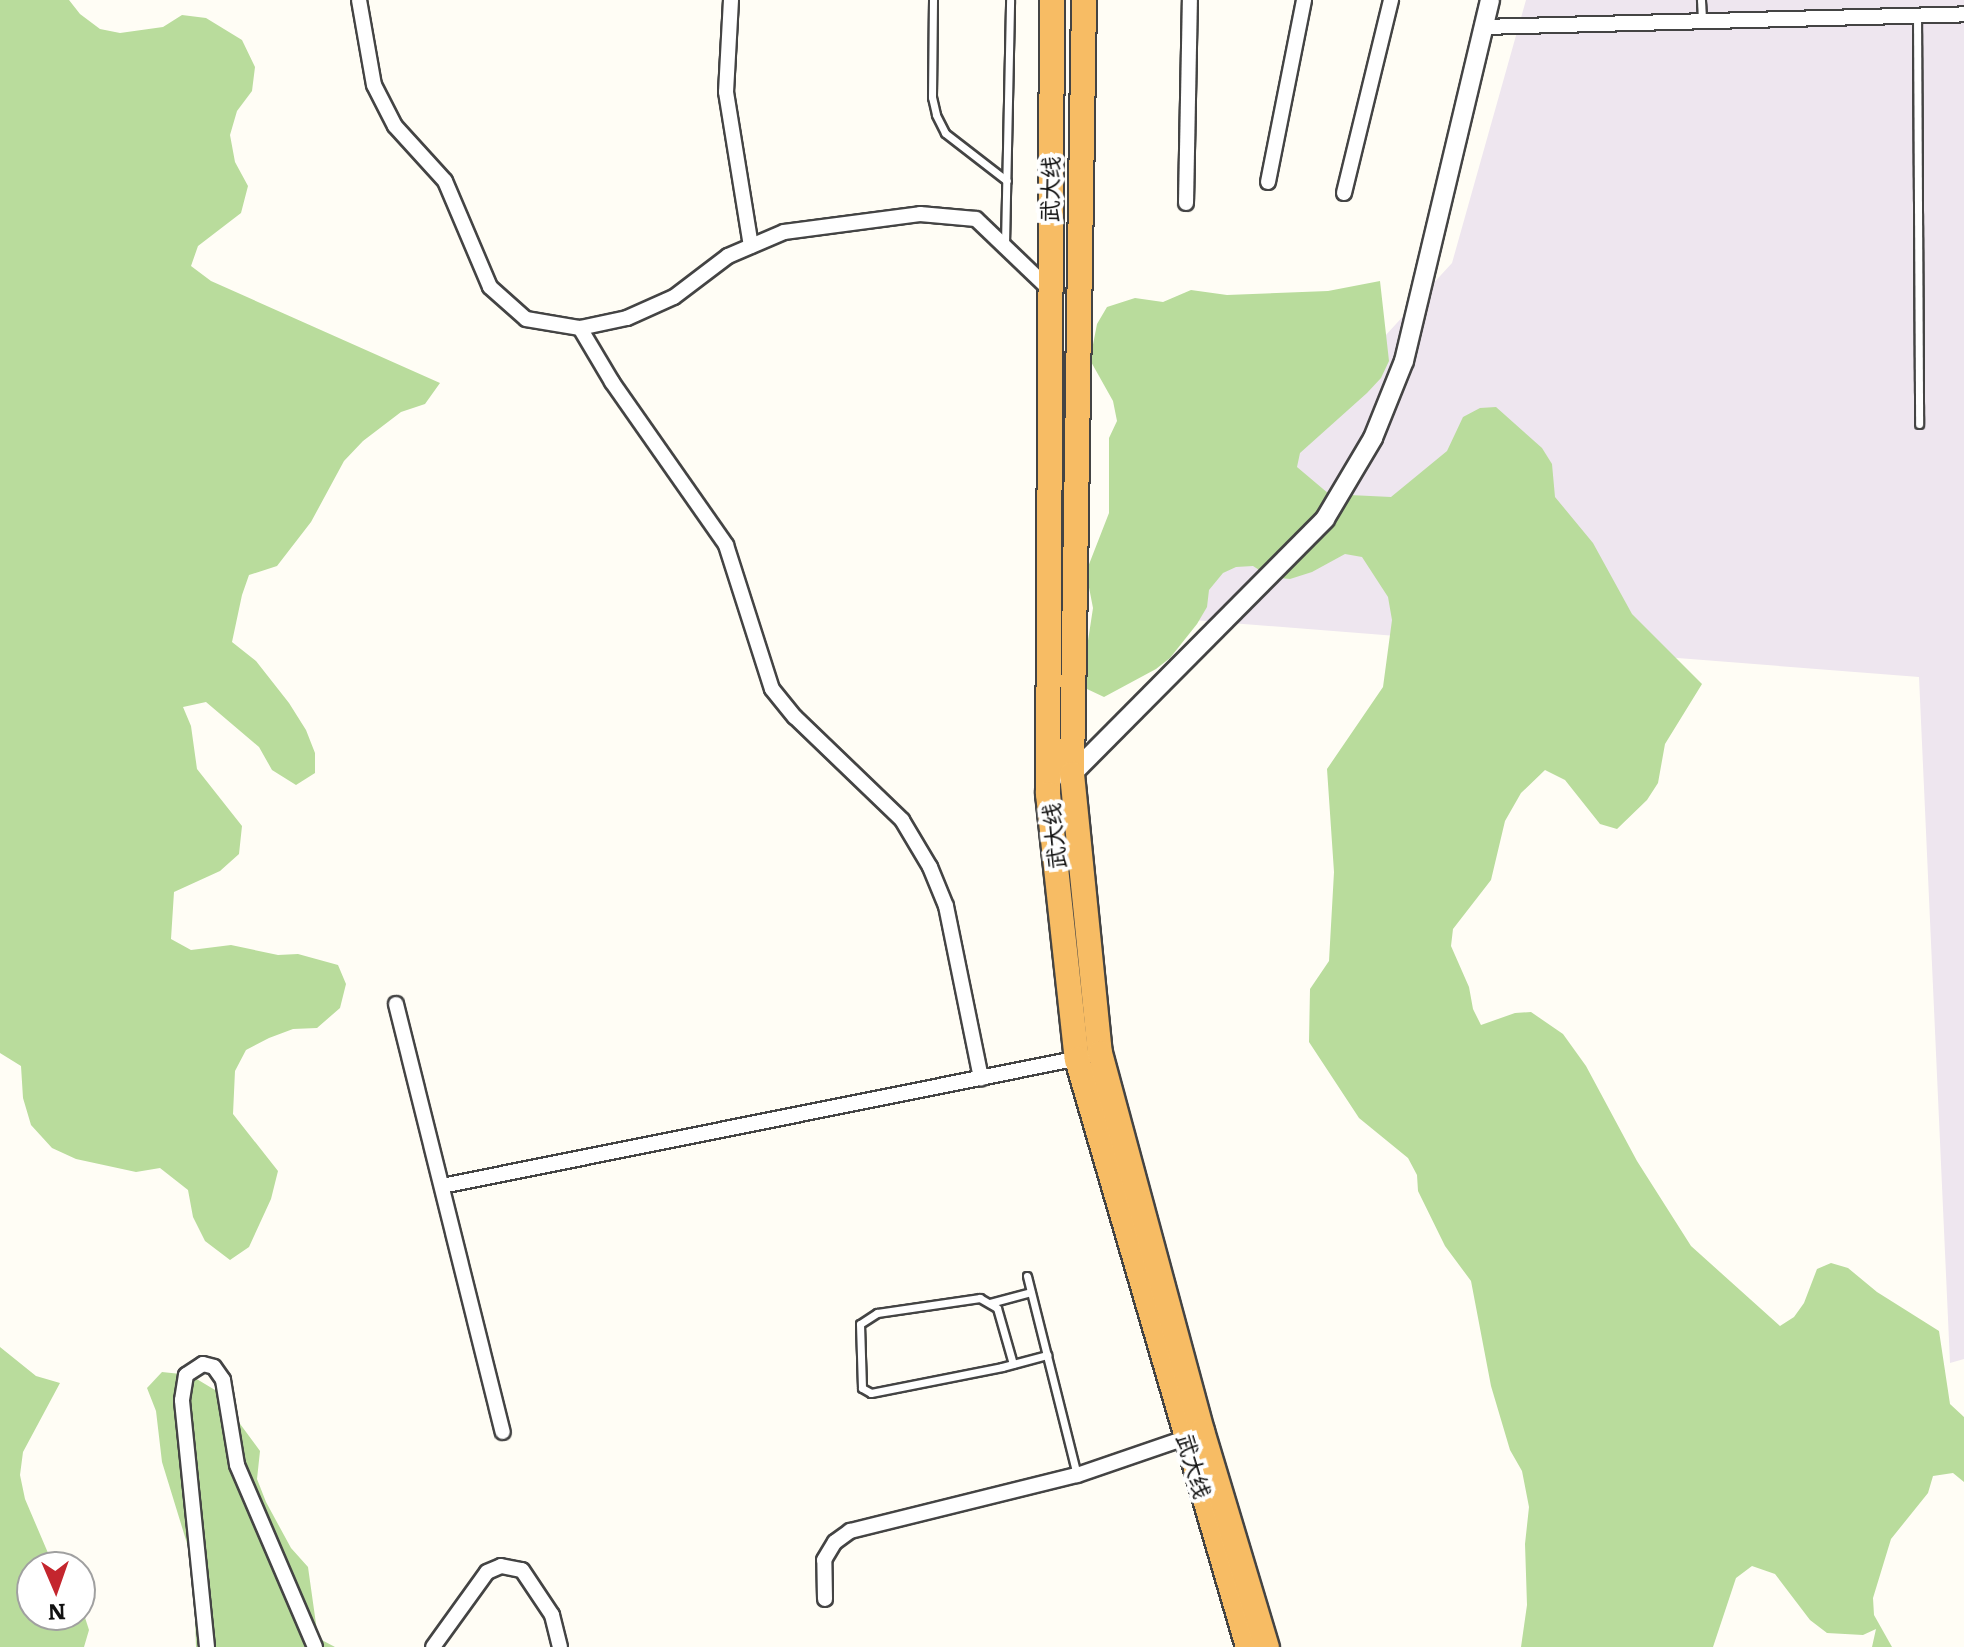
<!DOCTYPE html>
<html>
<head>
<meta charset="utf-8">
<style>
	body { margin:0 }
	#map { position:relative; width:1964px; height:1647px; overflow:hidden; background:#fffdf5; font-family:Literata,"Noto Sans SC",serif }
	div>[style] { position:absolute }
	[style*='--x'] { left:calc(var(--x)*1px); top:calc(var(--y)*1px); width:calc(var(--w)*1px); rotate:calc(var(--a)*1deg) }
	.industrial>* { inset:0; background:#eee6ef }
	.forest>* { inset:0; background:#b9dc9c }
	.roads { filter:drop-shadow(2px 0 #444) drop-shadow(-2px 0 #444) drop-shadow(0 2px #444) drop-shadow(0 -2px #444) }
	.service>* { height:7px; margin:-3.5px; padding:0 3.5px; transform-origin:3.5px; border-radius:3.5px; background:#fff }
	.minor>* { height:14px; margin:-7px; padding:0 7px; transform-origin:7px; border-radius:7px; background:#fff }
	.tertiary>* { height:18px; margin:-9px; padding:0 9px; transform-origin:9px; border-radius:9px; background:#fff }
	.trunk>* { height:24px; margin:-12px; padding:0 12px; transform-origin:12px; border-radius:12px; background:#f7bc64 }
	span { translate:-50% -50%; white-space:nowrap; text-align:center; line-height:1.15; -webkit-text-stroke:8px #fff; paint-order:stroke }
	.street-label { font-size:22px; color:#111 }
	.north { position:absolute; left:16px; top:1551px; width:80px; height:80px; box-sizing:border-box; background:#fff; border:2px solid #a0a0a0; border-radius:50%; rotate:178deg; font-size:22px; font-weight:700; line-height:32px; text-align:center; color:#111 }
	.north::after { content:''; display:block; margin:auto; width:28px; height:36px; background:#c4262e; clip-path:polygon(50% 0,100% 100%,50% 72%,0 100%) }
</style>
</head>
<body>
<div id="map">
	<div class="industrial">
		<i style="clip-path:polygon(1526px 0,1964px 0,1964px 1359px,1950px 1363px,1919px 677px,1129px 615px,1452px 263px)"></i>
	</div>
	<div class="forest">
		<i style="clip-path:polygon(0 0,69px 0,80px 14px,100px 29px,120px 33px,163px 27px,182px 15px,206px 18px,242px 40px,255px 67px,252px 91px,237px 111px,230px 135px,235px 162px,248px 186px,241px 213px,198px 246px,191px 266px,211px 281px,440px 383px,425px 404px,401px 412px,363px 441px,344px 461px,311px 522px,277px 566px,249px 575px,242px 595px,232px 642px,256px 661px,289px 703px,306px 730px,315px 753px,315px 773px,296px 785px,272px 770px,259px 747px,206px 702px,183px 707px,191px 726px,197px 769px,242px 826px,239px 854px,220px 871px,174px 892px,171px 939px,191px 950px,231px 945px,278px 955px,298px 954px,338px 965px,346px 984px,340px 1008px,317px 1028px,293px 1029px,269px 1038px,246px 1050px,235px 1071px,233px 1114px,278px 1171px,271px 1199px,249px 1247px,230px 1260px,205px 1241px,193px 1217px,188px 1190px,160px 1168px,136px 1172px,76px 1159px,52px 1148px,31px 1125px,23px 1098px,21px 1066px,0 1053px)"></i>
		<i style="clip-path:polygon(1380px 281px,1389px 361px,1381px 378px,1367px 393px,1300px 453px,1297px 467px,1329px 494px,1391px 497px,1447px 451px,1463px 417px,1480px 408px,1496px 407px,1542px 448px,1552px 464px,1555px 497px,1593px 543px,1632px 614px,1702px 684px,1665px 744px,1658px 783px,1647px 800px,1617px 829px,1600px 824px,1565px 780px,1545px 770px,1521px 793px,1505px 821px,1491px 880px,1453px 929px,1451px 946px,1469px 987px,1473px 1009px,1481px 1025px,1515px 1013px,1531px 1012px,1563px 1034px,1586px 1066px,1637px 1161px,1691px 1246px,1780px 1326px,1794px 1317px,1804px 1303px,1817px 1269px,1831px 1263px,1848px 1268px,1877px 1292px,1939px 1331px,1950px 1404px,1964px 1417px,1964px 1482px,1953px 1473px,1933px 1476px,1928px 1493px,1891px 1539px,1873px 1598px,1874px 1615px,1892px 1647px,1872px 1647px,1876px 1629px,1863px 1635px,1827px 1633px,1810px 1620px,1775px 1574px,1752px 1566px,1736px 1578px,1713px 1647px,1521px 1647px,1527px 1605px,1525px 1544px,1529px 1507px,1522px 1471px,1510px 1450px,1491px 1386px,1471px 1281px,1445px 1246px,1418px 1191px,1417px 1175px,1408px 1158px,1359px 1118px,1309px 1042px,1310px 989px,1329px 961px,1334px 872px,1327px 769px,1383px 687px,1392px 620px,1388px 597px,1362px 557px,1345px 554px,1312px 572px,1290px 579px,1270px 577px,1253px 566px,1236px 567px,1223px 573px,1209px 590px,1207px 607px,1197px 624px,1170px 658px,1156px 669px,1104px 697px,1087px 689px,1084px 667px,1093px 608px,1086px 572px,1109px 513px,1109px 438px,1117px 421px,1113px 401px,1090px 360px,1097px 324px,1107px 307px,1135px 298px,1163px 302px,1191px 290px,1227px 295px,1328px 291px)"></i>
		<i style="clip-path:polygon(0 1347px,36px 1376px,60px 1383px,23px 1452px,20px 1475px,25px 1499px,54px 1567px,32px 1567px,32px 1615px,80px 1615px,80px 1602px,89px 1630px,84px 1647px,0 1647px)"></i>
		<i style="clip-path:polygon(162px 1372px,190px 1375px,215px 1390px,260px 1451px,257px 1479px,266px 1502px,291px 1548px,308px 1567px,318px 1638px,335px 1647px,196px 1647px,193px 1563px,162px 1462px,156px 1411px,147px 1388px)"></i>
	</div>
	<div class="roads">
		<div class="service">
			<i style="--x:933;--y:0;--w:97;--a:90.6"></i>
			<i style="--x:932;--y:97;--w:18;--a:77"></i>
			<i style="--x:936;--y:115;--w:20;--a:63"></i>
			<i style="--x:945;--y:133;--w:78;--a:37.7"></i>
			<i style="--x:1701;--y:0;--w:21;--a:87"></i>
			<i style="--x:1917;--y:15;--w:409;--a:89.7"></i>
			<i style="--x:1005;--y:244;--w:244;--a:-88.8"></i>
			<i style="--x:1027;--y:1276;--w:205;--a:75.9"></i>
			<i style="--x:990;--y:1303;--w:42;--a:-15"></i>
			<i style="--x:1013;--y:1364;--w:58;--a:-105.9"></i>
			<i style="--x:997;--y:1308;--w:20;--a:-150"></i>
			<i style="--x:980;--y:1298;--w:104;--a:171.7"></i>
			<i style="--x:877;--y:1313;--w:20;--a:147"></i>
			<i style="--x:860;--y:1324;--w:64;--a:88.2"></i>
			<i style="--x:862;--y:1388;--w:10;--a:29"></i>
			<i style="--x:871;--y:1393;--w:134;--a:-11.2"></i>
			<i style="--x:1002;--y:1367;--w:47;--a:-14.9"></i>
		</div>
		<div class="minor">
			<i style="--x:359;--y:0;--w:86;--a:80"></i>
			<i style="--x:374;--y:85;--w:46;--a:62.9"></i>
			<i style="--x:395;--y:126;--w:74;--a:47.7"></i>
			<i style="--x:445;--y:181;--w:115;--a:67"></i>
			<i style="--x:490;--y:287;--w:48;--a:41.6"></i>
			<i style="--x:526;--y:319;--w:55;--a:9.5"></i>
			<i style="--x:580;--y:328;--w:48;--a:-12"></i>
			<i style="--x:627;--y:318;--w:51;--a:-24.1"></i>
			<i style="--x:674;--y:297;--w:68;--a:-37.2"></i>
			<i style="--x:728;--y:256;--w:61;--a:-23.2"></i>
			<i style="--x:784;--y:232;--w:137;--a:-7.5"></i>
			<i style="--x:920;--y:214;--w:56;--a:5.1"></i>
			<i style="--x:976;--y:219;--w:100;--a:43.8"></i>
			<i style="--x:731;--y:0;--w:92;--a:93.1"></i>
			<i style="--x:726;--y:92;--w:156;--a:80.8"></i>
			<i style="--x:1482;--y:27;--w:482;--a:-1.5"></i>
			<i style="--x:1268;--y:182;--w:186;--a:-78.8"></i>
			<i style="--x:1344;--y:193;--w:199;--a:-76.3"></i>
			<i style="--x:1186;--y:203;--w:203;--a:-88.9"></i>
			<i style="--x:580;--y:328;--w:63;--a:59.3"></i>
			<i style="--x:612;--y:382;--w:199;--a:55"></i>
			<i style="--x:726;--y:545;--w:151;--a:72.3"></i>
			<i style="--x:772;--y:689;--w:36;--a:51"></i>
			<i style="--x:795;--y:717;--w:149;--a:43.9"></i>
			<i style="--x:902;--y:820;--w:55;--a:59.2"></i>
			<i style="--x:930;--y:867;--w:42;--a:67.7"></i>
			<i style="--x:946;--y:906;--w:176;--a:78.5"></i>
			<i style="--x:396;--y:1004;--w:441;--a:76"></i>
			<i style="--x:442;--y:1186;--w:655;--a:-11.36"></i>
			<i style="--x:825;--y:1599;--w:39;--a:-91"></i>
			<i style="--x:824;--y:1560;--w:21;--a:-59"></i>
			<i style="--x:835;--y:1542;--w:19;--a:-36"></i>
			<i style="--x:850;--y:1531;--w:234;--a:-13.9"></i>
			<i style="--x:1077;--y:1475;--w:120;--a:-18.9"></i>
			<i style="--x:207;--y:1647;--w:248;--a:-95.8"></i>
			<i style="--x:182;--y:1400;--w:25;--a:-81"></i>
			<i style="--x:186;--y:1375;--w:20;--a:-33"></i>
			<i style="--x:203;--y:1364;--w:11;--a:15"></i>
			<i style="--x:214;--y:1367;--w:16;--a:55"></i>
			<i style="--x:223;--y:1380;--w:86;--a:80.6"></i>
			<i style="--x:237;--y:1465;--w:198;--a:66.8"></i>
			<i style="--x:433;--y:1647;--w:92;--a:-54.2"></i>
			<i style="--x:487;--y:1572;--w:15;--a:-23"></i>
			<i style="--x:501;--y:1566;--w:21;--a:11"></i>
			<i style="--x:522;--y:1570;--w:54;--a:56.3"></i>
			<i style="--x:552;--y:1615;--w:33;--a:76"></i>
		</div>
		<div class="tertiary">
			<i style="--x:1068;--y:778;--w:365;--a:-45.2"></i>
			<i style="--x:1325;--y:519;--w:94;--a:-59.3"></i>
			<i style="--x:1373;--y:438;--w:83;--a:-68.1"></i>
			<i style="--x:1404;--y:361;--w:371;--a:-76.6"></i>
		</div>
		<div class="trunk">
			<i style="--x:1052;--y:0;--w:794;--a:90.29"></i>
			<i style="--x:1048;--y:794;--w:267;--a:83.8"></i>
			<i style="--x:1077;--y:1059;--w:612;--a:73.78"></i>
			<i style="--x:1084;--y:0;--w:774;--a:90.89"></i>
			<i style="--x:1072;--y:774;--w:280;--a:84.3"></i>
			<i style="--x:1100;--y:1053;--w:392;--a:74.9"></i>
			<i style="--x:1202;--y:1431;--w:226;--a:73.3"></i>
		</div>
	</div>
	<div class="street-label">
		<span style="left:1049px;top:189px;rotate:-89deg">武大线</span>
		<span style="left:1053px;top:836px;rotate:-96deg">武大线</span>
		<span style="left:1195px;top:1466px;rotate:73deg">武大线</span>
	</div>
	<div class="north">N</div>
</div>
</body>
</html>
